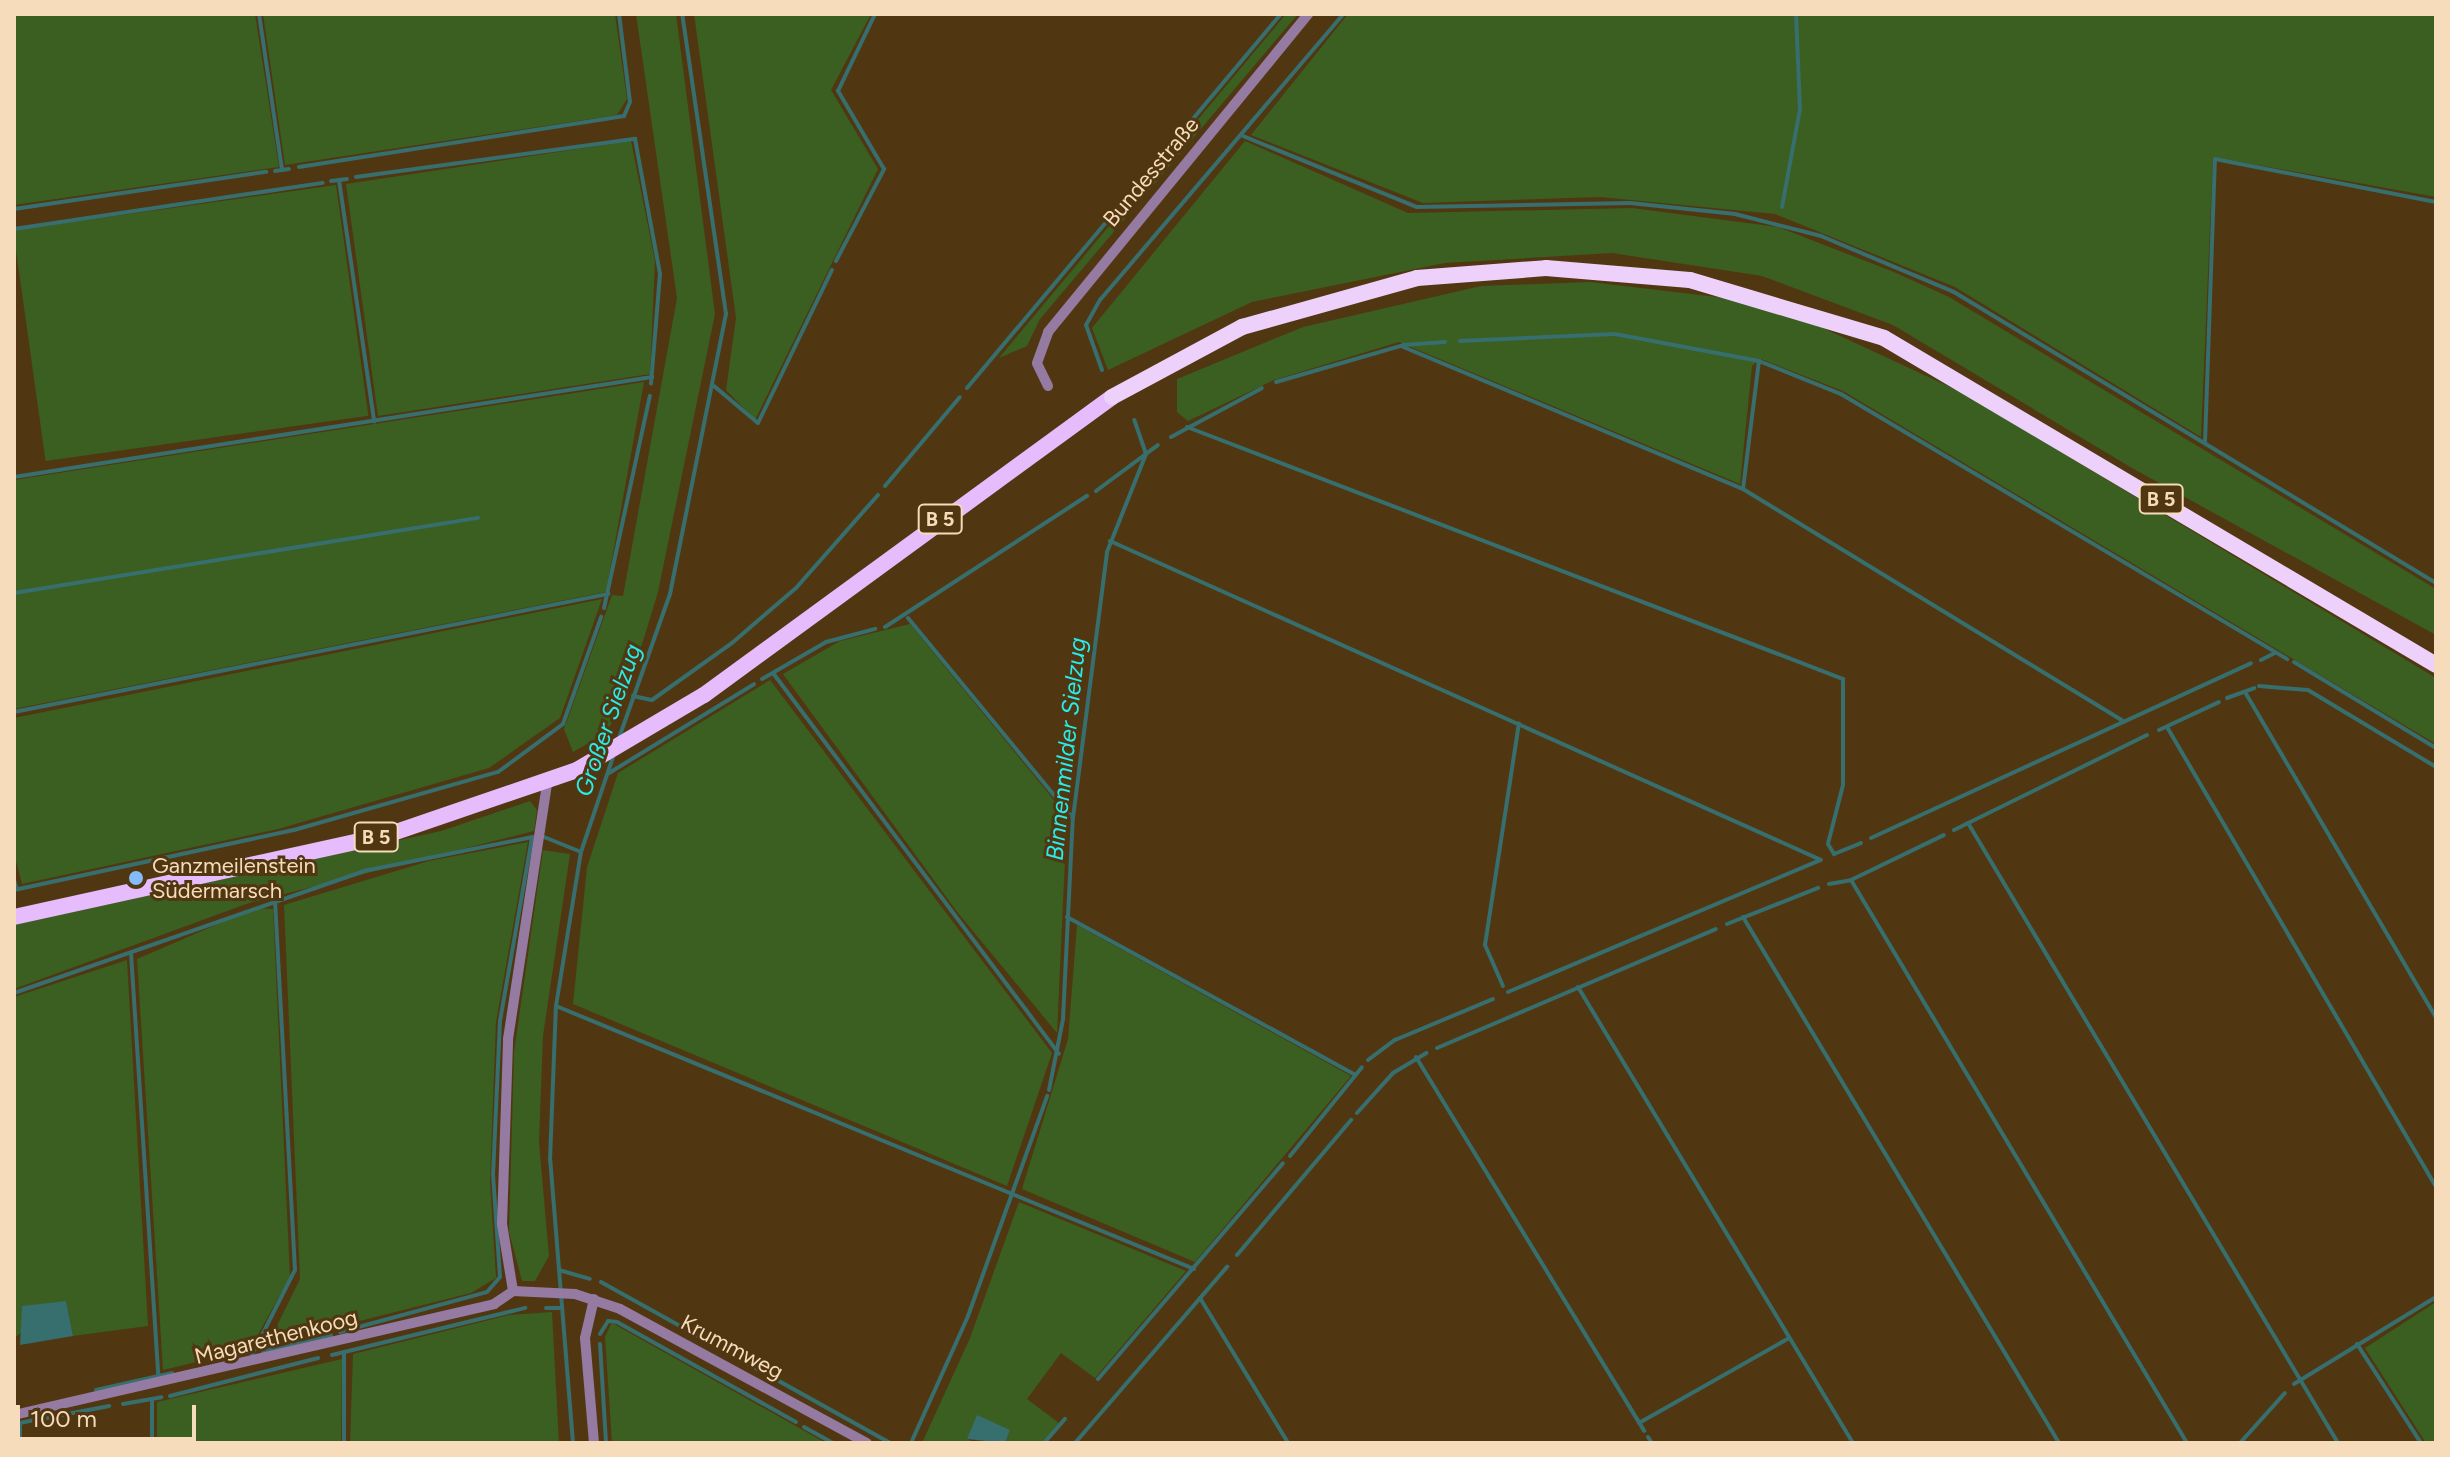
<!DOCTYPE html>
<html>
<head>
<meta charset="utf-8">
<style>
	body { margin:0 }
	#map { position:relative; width:2450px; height:1457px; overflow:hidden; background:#503711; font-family:Figtree,sans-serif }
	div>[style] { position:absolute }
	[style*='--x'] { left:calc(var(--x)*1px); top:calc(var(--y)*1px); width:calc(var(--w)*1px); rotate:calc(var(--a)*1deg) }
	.green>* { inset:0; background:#3b5e21; transform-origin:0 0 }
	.water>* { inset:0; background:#376e6e }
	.stream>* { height:4px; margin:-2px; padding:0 2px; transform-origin:2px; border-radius:2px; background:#376e6e }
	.minor>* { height:10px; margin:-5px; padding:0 5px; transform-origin:5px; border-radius:5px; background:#957aa2 }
	.primary>* { height:16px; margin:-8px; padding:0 8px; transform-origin:8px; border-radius:8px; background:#e7bcfd }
	.trunk>* { height:16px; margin:-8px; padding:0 8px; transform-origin:8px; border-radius:8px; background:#edd1fb }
	.dots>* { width:22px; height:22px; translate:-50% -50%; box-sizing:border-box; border:4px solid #503711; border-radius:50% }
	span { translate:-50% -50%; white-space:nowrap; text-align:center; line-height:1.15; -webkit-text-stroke:6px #503711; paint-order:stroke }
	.shield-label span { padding:2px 6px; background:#503711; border:2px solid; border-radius:6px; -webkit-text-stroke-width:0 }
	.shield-label { font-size:20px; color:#f6dcba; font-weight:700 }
	.street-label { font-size:22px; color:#f6dcba }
	.poi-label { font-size:22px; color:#f6dcba }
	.left { translate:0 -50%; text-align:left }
	.water-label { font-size:24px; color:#27eceb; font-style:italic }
	.frame { position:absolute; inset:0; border:16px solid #f6dcba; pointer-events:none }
	.scale { position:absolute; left:16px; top:1405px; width:180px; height:36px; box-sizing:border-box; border:4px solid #f6dcba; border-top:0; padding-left:10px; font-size:24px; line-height:28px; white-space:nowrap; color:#f6dcba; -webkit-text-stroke:6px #503711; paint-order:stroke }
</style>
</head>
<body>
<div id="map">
	<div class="green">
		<i style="clip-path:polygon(14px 14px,255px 14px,279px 167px,14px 205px)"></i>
		<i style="clip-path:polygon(263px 14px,615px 14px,627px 99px,617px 115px,285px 165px)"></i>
		<i style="clip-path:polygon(636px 14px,676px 14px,715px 314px,658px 592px,625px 700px,606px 733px,573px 752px,564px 729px,612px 595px,623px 596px,677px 298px)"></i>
		<i style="clip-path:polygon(694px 14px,871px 14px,831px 90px,878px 169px,755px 420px,726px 390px,736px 318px)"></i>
		<i style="clip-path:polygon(1286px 14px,1298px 14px,1040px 319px,1027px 346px,999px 358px)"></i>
		<i style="clip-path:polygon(1348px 14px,2436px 14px,2436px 197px,2213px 157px,2201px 437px,1955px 287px,1775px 214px,1600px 197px,1423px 203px,1251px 135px)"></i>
		<i style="clip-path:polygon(631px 141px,655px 261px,650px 374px,378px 416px,346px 184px)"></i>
		<i style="clip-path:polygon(1245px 141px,1408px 213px,1632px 208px,1778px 227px,1894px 272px,1949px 297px,2436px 589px,2436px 635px,2132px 468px,1893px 325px,1762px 276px,1612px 253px,1445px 263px,1252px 302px,1108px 370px,1092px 328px)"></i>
		<i style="left:336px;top:185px;width:233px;height:326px;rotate:82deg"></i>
		<i style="clip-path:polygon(1590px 282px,1726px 298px,1808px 321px,1963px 393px,2436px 678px,2436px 744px,1843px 391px,1761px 359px,1752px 366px,1740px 484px,1399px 342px,1274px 380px,1188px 421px,1177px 412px,1177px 379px,1303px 327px,1481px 286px)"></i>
		<i style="clip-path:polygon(644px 382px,606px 592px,14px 709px,14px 480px)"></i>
		<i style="clip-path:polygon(602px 599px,560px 718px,489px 768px,278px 829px,22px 884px,14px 854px,14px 718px)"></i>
		<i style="clip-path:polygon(910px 624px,1067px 816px,1057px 1033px,958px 913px,783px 674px,840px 641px)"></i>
		<i style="clip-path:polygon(770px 680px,1052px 1053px,1007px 1186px,573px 1004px,587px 867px,618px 773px)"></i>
		<i style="clip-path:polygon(530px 801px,537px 810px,534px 831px,249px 903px,14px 989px,14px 925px,441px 831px)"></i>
		<i style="clip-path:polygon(528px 842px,496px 1022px,490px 1181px,496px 1278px,471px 1293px,268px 1344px,300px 1279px,284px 905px,429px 861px)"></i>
		<i style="clip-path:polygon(543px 850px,570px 854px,543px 1036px,539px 1142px,549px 1256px,535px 1281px,522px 1281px,509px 1232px,514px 1052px)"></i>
		<i style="clip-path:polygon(255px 908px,273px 909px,290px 1277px,250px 1349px,163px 1370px,137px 959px)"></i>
		<i style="clip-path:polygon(1077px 925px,1351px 1076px,1195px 1262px,1022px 1189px,1068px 1039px)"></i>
		<i style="clip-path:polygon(127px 960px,148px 1326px,73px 1336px,66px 1301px,14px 1338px,14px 997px)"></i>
		<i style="clip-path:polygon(1019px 1202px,1186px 1271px,1095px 1378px,1061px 1353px,1027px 1399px,1059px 1423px,1042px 1443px,1005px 1443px,1010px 1430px,967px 1439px,976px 1443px,922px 1443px,970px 1338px)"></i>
		<i style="clip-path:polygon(2436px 1302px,2436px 1443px,2426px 1443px,2365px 1348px)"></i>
		<i style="clip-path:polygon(552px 1312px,559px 1443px,350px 1443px,353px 1354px,509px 1315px)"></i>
		<i style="clip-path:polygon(611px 1324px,614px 1324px,826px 1443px,612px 1443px,605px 1337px)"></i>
		<i style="clip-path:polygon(342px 1359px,341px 1443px,157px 1443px,157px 1402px)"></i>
	</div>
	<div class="water">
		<i style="clip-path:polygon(66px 1301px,73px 1336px,20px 1345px,22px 1306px)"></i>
		<i style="clip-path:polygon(977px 1415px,1010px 1430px,1005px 1443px,967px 1439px)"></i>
	</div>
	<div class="stream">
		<i style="--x:259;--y:14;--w:158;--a:81.6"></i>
		<i style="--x:1243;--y:136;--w:188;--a:22.2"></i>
		<i style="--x:1417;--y:207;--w:213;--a:-1.1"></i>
		<i style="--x:1630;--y:203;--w:106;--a:6"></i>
		<i style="--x:1735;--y:214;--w:89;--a:14.3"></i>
		<i style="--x:1821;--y:236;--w:144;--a:22.8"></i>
		<i style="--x:1954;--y:292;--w:563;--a:31.12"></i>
		<i style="--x:299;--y:167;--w:329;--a:-8.9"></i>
		<i style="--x:624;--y:116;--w:15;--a:-67"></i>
		<i style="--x:630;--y:102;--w:89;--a:-97.1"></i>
		<i style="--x:275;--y:171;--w:14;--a:-8"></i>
		<i style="--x:356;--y:177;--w:282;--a:-7.8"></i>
		<i style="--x:635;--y:139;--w:137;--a:79.5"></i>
		<i style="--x:660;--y:274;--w:110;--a:94.7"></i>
		<i style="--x:339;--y:180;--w:244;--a:81.7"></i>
		<i style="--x:331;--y:181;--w:16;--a:-7"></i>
		<i style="--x:1782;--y:207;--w:100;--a:-79.6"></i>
		<i style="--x:1800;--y:109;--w:95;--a:-92.4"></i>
		<i style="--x:14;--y:209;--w:255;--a:-8.4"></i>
		<i style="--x:14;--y:229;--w:312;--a:-8.5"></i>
		<i style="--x:836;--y:261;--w:104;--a:-62.4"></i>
		<i style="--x:884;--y:169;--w:91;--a:-120.5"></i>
		<i style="--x:838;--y:91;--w:85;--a:-64.3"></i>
		<i style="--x:1460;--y:341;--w:155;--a:-2.6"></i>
		<i style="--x:1615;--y:334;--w:147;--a:10.6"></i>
		<i style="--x:1403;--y:345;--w:42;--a:-4.1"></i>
		<i style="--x:1102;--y:370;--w:48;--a:-109.6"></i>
		<i style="--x:1086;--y:325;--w:29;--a:-61"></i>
		<i style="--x:1100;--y:300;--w:375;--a:-49.6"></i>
		<i style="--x:1276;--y:382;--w:130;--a:-16.1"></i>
		<i style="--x:1401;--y:346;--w:371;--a:22.7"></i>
		<i style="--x:1743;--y:489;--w:444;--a:31.4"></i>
		<i style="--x:714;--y:386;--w:57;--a:40.1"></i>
		<i style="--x:758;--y:423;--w:170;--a:-64.2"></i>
		<i style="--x:967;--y:388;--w:488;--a:-50"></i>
		<i style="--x:1187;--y:427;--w:703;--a:21.01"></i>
		<i style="--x:1843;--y:679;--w:106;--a:90"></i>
		<i style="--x:1843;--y:785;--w:61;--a:104.3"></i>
		<i style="--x:1828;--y:844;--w:12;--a:59"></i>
		<i style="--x:1171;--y:437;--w:103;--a:-28.3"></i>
		<i style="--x:2205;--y:443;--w:284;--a:-88"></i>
		<i style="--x:2215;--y:159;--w:225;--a:11"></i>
		<i style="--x:14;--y:477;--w:646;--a:-8.91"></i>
		<i style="--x:885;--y:486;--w:116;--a:-49.9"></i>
		<i style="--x:1743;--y:489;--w:129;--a:-82.9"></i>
		<i style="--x:1759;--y:361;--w:88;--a:21.9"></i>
		<i style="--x:1841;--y:394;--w:519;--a:30.72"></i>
		<i style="--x:1096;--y:491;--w:77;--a:-36.6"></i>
		<i style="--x:1110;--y:541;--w:779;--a:24.16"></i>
		<i style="--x:14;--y:593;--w:470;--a:-9.2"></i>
		<i style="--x:604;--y:608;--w:217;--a:-77.8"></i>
		<i style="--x:908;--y:618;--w:258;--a:50.5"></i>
		<i style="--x:885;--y:627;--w:241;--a:-33"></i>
		<i style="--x:2261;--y:660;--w:16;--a:-27"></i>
		<i style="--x:2294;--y:662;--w:166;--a:31.2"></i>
		<i style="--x:773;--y:673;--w:476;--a:53.1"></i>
		<i style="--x:762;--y:679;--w:74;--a:-30"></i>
		<i style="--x:826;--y:642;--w:51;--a:-14.9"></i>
		<i style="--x:2259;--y:686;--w:49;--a:4.7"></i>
		<i style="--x:2308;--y:690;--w:149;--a:31"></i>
		<i style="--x:2245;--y:692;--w:378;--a:59.6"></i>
		<i style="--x:633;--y:696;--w:19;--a:12"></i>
		<i style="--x:652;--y:700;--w:98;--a:-35.5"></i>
		<i style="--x:732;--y:643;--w:84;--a:-40.7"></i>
		<i style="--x:796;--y:588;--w:124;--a:-48.6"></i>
		<i style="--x:2227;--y:698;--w:29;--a:-20"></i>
		<i style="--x:14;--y:712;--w:606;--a:-11.24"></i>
		<i style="--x:2167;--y:727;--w:533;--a:59.68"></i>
		<i style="--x:2159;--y:730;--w:66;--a:-25"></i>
		<i style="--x:619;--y:738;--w:153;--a:-70.5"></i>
		<i style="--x:670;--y:594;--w:286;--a:-78.7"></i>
		<i style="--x:726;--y:314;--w:303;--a:-98.3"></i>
		<i style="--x:609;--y:773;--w:170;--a:-31.5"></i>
		<i style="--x:1968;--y:823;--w:722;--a:59.17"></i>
		<i style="--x:1954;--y:830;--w:215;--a:-26.2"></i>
		<i style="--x:544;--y:837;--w:40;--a:22"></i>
		<i style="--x:1871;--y:838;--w:418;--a:-24.7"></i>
		<i style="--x:1834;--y:854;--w:29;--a:-22"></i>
		<i style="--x:14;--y:880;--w:9;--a:72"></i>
		<i style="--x:1851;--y:880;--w:103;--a:-25.8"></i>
		<i style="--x:1829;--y:884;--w:22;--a:-10"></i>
		<i style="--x:1851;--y:880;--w:656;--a:59.17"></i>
		<i style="--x:14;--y:890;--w:286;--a:-12.1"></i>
		<i style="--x:294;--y:830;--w:212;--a:-15.9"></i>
		<i style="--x:498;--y:772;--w:81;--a:-36.4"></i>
		<i style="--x:563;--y:724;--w:114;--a:-70.4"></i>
		<i style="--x:1067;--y:917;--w:329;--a:28.7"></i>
		<i style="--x:1743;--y:917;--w:614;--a:59"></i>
		<i style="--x:1727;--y:924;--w:98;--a:-21.6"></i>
		<i style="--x:131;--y:953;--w:424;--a:86.3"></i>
		<i style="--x:1503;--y:986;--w:45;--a:-113.7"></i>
		<i style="--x:1485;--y:945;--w:224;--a:-81.3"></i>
		<i style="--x:1578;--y:987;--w:533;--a:58.91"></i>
		<i style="--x:1508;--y:992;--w:339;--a:-22.9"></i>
		<i style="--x:14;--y:993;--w:371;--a:-19.2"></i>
		<i style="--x:364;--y:871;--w:171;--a:-11.4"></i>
		<i style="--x:556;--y:1006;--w:690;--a:22.4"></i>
		<i style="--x:1437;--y:1048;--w:303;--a:-23.1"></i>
		<i style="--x:1416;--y:1057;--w:438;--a:58.6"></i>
		<i style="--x:1368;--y:1060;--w:34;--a:-37"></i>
		<i style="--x:1395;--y:1040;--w:106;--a:-22.7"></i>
		<i style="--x:1049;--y:1090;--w:72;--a:-78.8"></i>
		<i style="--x:1063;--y:1019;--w:201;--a:-87.2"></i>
		<i style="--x:1073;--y:818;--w:268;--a:-82.7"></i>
		<i style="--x:1107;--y:552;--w:105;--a:-68.3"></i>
		<i style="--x:1146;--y:454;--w:36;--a:-109"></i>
		<i style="--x:1357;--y:1113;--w:54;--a:-48"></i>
		<i style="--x:1393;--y:1073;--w:39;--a:-31"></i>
		<i style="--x:1290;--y:1156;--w:114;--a:-51"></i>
		<i style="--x:1237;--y:1255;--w:177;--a:-49.8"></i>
		<i style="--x:559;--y:1270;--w:32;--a:16"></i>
		<i style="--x:601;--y:1282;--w:331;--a:29.1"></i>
		<i style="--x:1200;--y:1298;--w:170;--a:58.7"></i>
		<i style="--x:546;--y:1308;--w:16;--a:0"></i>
		<i style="--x:340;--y:1332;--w:152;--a:-15.2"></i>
		<i style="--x:487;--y:1292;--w:20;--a:-49"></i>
		<i style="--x:500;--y:1277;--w:102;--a:-93.9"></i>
		<i style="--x:493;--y:1175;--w:154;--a:-87.4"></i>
		<i style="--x:500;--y:1021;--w:187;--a:-80.1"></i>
		<i style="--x:600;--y:1334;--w:15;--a:-58"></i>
		<i style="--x:608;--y:1321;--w:9;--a:6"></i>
		<i style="--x:617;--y:1322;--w:205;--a:29.2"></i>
		<i style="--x:600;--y:1344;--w:99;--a:86.5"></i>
		<i style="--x:2357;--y:1344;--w:118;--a:57.1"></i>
		<i style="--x:263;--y:1352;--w:70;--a:-14"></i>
		<i style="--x:252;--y:1355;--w:95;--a:-63.2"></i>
		<i style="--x:295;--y:1270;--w:368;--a:-93.1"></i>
		<i style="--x:332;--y:1355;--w:199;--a:-13.7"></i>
		<i style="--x:1098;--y:1379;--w:284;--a:-49.4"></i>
		<i style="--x:2294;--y:1384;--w:167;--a:-31.5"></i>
		<i style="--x:96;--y:1390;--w:78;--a:-12.6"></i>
		<i style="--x:170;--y:1396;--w:153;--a:-14.4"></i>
		<i style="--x:152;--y:1399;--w:44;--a:90"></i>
		<i style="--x:123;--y:1404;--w:39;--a:-10"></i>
		<i style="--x:20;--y:1423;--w:20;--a:90"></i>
		<i style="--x:1639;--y:1423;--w:172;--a:-29.5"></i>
		<i style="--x:14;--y:1424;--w:97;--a:-10.7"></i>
		<i style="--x:804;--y:1427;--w:33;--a:29"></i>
		<i style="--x:1648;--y:1437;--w:7;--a:56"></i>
		<i style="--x:344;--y:1443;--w:91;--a:-90"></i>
		<i style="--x:573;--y:1443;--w:284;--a:-94.6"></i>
		<i style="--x:550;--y:1160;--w:154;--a:-87.8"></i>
		<i style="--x:556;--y:1006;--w:156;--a:-80.8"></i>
		<i style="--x:581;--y:852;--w:103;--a:-71.4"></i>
		<i style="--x:911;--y:1443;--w:139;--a:-65.8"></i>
		<i style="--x:968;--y:1316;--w:234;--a:-70.2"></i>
		<i style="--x:1044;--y:1443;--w:32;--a:-49"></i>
		<i style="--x:1075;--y:1443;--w:233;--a:-49.2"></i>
		<i style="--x:2240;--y:1443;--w:67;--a:-48"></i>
	</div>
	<div class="minor">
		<i style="--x:1048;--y:386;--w:25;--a:-116"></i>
		<i style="--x:1037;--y:363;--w:33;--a:-70"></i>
		<i style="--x:1048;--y:332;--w:411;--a:-50.7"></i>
		<i style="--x:513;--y:1291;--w:68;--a:-99.3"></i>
		<i style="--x:502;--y:1224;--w:185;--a:-88.1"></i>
		<i style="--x:508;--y:1039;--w:258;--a:-81.3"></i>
		<i style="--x:594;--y:1299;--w:40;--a:103"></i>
		<i style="--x:585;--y:1338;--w:105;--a:85.1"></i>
		<i style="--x:14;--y:1415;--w:493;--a:-13"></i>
		<i style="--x:494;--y:1304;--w:23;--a:-34"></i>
		<i style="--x:513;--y:1291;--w:62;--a:2.8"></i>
		<i style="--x:575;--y:1294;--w:47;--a:18.4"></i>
		<i style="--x:620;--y:1309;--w:281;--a:28.5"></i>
	</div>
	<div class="primary">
		<i style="--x:14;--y:917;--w:385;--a:-12.4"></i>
		<i style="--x:390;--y:834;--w:198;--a:-18.9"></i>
		<i style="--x:577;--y:770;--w:147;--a:-30.6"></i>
		<i style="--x:704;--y:695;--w:505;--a:-36.14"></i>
	</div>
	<div class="trunk">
		<i style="--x:1112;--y:397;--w:148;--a:-28.3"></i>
		<i style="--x:1242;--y:327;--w:182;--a:-15.6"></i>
		<i style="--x:1417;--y:278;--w:129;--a:-4.4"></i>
		<i style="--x:1546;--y:268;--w:144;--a:4.8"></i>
		<i style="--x:1690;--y:280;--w:202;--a:16.6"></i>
		<i style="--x:1884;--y:338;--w:642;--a:30.64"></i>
	</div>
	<div class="dots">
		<i style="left:136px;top:878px;background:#86bbfb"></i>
	</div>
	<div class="shield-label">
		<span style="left:2161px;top:499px">B 5</span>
		<span style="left:940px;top:519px">B 5</span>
		<span style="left:376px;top:837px">B 5</span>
	</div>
	<div class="street-label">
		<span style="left:1151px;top:172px;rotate:-50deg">Bundesstraße</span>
		<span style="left:276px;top:1337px;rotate:-14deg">Magarethenkoog</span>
		<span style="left:732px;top:1347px;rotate:28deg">Krummweg</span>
	</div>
	<div class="poi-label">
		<span class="left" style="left:152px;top:878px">Ganzmeilenstein<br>Südermarsch</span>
	</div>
	<div class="water-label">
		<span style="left:608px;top:720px;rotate:-71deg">Großer Sielzug</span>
		<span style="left:1066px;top:749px;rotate:-84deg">Binnenmilder Sielzug</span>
	</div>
	<div class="frame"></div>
	<div class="scale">100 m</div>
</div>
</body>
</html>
